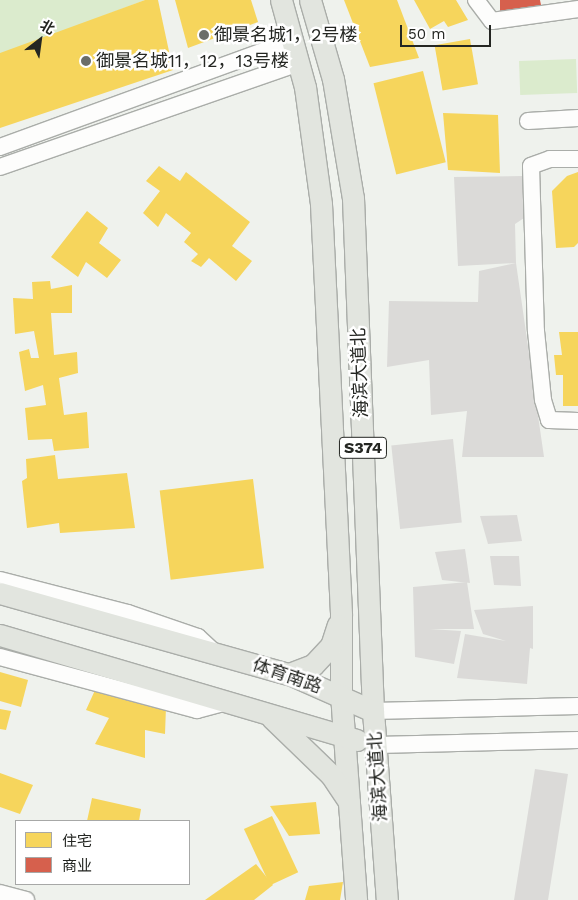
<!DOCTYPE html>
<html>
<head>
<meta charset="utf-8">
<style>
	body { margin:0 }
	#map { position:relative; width:578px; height:900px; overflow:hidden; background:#eff2ed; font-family:"Work Sans","Noto Sans SC",sans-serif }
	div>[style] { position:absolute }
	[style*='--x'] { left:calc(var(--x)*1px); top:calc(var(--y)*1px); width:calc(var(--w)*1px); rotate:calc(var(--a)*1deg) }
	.green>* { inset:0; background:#dbebcd; transform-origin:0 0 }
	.homes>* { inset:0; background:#f6d55c; transform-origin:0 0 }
	.shops>* { inset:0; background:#d6604d }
	.building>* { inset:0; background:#dbdad8; transform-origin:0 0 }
	.roads { filter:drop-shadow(1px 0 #aaada9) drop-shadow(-1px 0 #aaada9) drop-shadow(0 1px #aaada9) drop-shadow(0 -1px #aaada9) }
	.minor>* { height:16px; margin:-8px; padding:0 8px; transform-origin:8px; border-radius:8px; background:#fdfdfc }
	.major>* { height:21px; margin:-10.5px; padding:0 10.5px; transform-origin:10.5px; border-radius:10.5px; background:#e2e5df }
	.dots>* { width:14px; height:14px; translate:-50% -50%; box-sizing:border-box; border:2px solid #fff; border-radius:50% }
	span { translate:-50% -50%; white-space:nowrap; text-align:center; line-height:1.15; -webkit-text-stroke:5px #fff; paint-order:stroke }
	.shield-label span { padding:1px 4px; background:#fff; border:1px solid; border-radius:4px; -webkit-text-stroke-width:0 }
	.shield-label { font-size:16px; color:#242622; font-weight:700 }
	.poi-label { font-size:18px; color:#242622 }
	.left { translate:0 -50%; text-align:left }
	.street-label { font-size:18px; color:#242622 }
	.legend { position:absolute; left:15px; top:820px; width:175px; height:65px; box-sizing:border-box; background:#fff; border:1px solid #a7a8a7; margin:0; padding:6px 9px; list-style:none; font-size:15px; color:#242622 }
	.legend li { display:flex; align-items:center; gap:10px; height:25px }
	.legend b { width:25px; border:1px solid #a7a8a7 }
	.north { position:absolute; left:15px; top:15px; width:50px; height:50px; -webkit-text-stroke:4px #fff; paint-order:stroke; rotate:30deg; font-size:14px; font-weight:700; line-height:20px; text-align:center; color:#242622 }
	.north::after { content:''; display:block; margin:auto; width:18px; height:22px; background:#242622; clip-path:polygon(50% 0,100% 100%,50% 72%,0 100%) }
	.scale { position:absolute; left:400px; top:25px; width:91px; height:22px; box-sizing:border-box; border:2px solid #242622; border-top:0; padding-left:6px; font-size:15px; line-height:18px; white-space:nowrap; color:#242622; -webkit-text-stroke:4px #fff; paint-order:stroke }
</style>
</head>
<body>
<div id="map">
	<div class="green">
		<i style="clip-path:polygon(0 0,145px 0,0 55px)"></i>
		<i style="left:576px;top:59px;width:34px;height:57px;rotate:88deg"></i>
	</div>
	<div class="homes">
		<i style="clip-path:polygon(145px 0,158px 0,173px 70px,0 128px,0 53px)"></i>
		<i style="clip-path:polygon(175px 0,251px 0,258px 22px,188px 48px)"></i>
		<i style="clip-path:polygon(344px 0,397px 0,419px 58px,370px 67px)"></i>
		<i style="clip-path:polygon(414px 0,456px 0,468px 20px,448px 27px,444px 21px,430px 29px)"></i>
		<i style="left:470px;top:39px;width:46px;height:36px;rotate:80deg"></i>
		<i style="left:423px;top:71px;width:94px;height:51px;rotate:76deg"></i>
		<i style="clip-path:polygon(443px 113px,498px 115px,500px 173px,448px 170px)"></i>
		<i style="clip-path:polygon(159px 166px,180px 181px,186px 172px,250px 222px,232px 246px,252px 261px,236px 281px,209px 258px,201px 267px,191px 261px,198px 254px,184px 242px,191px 233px,166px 213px,158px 227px,143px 213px,160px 191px,146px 181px)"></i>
		<i style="clip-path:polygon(578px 172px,578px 243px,574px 247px,556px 248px,552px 191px,567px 176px)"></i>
		<i style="clip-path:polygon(87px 211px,108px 228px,99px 243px,121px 260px,107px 278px,86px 262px,78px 277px,51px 257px)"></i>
		<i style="clip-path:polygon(50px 281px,51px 289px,72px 285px,72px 313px,51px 313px,54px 355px,77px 352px,78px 373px,59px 378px,64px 415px,87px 412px,89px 448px,54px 451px,52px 439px,28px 440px,25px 408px,46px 405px,43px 385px,25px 391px,19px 352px,29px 349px,31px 358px,39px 358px,34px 331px,15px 334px,13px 298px,33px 299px,32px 282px)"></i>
		<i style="clip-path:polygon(559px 332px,578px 332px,578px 406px,563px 406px,563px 375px,556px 375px,554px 355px,562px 355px)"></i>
		<i style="clip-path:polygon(55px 455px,58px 479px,127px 473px,135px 528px,60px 533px,59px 523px,27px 528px,22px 481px,27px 478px,26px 459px)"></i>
		<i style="left:253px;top:479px;width:90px;height:94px;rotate:83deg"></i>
		<i style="clip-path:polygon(0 672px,28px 680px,21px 707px,0 701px)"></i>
		<i style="clip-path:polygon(96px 688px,166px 707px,165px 734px,145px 730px,145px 758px,95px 744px,109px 718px,86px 710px)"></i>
		<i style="clip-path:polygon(0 709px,11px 711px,6px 730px,0 729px)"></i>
		<i style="clip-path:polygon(0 773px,33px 785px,20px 814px,0 807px)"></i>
		<i style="clip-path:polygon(92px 798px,141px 809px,139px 821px,87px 821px)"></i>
		<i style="clip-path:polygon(316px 802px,320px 834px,289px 836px,270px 806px)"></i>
		<i style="left:272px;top:816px;width:62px;height:31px;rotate:65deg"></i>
		<i style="clip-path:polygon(256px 864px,273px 885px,254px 900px,205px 900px)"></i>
		<i style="clip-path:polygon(343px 882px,340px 900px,305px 900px,309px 886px)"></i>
	</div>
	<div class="shops">
		<i style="clip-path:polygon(500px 0,540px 0,541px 5px,500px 17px)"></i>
	</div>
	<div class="building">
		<i style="clip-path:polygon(523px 176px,524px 218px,515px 224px,516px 263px,544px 457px,462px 457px,467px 411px,431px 415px,429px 360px,387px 367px,389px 301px,478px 302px,479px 271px,516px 263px,458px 266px,454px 177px)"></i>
		<i style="left:453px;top:439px;width:84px;height:62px;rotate:84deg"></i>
		<i style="clip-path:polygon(517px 515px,522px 541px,488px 544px,480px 516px)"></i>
		<i style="clip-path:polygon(465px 549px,470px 583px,442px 580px,435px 552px)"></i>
		<i style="clip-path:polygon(490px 556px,519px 556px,521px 586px,494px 585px)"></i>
		<i style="clip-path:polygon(467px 582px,474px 629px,430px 629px,461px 631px,454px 664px,415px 657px,413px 587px)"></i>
		<i style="clip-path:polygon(533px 606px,533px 649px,530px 648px,527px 684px,457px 678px,465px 634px,506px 641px,483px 634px,474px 610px)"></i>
		<i style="clip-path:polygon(535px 769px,568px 774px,556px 850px,548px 900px,514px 900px)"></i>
	</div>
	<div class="roads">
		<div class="minor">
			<i style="--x:476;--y:0;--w:26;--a:53"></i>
			<i style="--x:492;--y:21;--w:87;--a:-7.9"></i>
			<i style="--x:528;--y:121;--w:50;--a:-3.4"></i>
			<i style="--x:0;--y:147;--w:311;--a:-20"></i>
			<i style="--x:578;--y:159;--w:28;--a:180"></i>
			<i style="--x:550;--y:159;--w:20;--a:160"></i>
			<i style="--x:531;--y:166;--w:165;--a:88.3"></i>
			<i style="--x:536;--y:331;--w:69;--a:84.2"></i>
			<i style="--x:543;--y:400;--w:21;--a:73"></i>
			<i style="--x:549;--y:420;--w:29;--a:2"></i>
			<i style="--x:0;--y:167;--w:316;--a:-19.2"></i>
			<i style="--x:0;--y:580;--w:132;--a:14.5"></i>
			<i style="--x:128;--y:613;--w:74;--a:18.9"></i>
			<i style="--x:198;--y:637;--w:23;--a:43"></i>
			<i style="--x:0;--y:657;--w:204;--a:15.1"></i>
			<i style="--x:197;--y:710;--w:31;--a:-15"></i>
			<i style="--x:373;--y:711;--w:205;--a:-1.4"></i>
			<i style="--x:377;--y:745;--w:201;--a:-1.4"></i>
			<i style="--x:0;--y:893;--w:27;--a:15"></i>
		</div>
		<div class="major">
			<i style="--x:281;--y:0;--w:90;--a:74.6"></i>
			<i style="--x:305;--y:87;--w:118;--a:82.2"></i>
			<i style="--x:321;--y:204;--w:411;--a:87.2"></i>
			<i style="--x:341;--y:615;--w:79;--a:90"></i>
			<i style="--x:341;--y:694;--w:207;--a:85.8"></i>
			<i style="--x:310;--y:0;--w:82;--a:73.8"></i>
			<i style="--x:333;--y:79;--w:121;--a:80.5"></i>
			<i style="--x:353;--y:198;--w:513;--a:87.77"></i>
			<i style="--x:373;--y:711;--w:190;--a:85.8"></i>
			<i style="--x:0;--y:593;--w:300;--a:15.7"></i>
			<i style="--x:289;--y:674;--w:92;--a:23.8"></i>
			<i style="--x:0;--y:635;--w:372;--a:16.4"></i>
			<i style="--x:289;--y:674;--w:26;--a:-21"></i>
			<i style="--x:313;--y:665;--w:26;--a:-47"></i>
			<i style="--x:331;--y:646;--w:22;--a:-72"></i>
			<i style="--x:272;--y:718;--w:82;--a:44"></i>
			<i style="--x:331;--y:775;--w:32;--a:56"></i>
		</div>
	</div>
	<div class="dots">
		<i style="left:204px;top:35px;background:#6b6d69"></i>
		<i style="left:86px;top:61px;background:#6b6d69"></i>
	</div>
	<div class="shield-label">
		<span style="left:363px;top:448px">S374</span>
	</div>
	<div class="poi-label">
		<span class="left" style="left:214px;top:35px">御景名城1，2号楼</span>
		<span class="left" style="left:96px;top:61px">御景名城11，12，13号楼</span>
	</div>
	<div class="street-label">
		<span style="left:360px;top:373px;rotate:-92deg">海滨大道北</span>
		<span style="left:287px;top:676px;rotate:19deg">体育南路</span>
		<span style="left:378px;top:777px;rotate:-94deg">海滨大道北</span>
	</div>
	<ul class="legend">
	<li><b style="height:14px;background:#f6d55c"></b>住宅</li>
	<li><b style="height:14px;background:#d6604d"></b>商业</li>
	</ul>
	<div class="north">北</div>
	<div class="scale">50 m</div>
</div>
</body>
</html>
